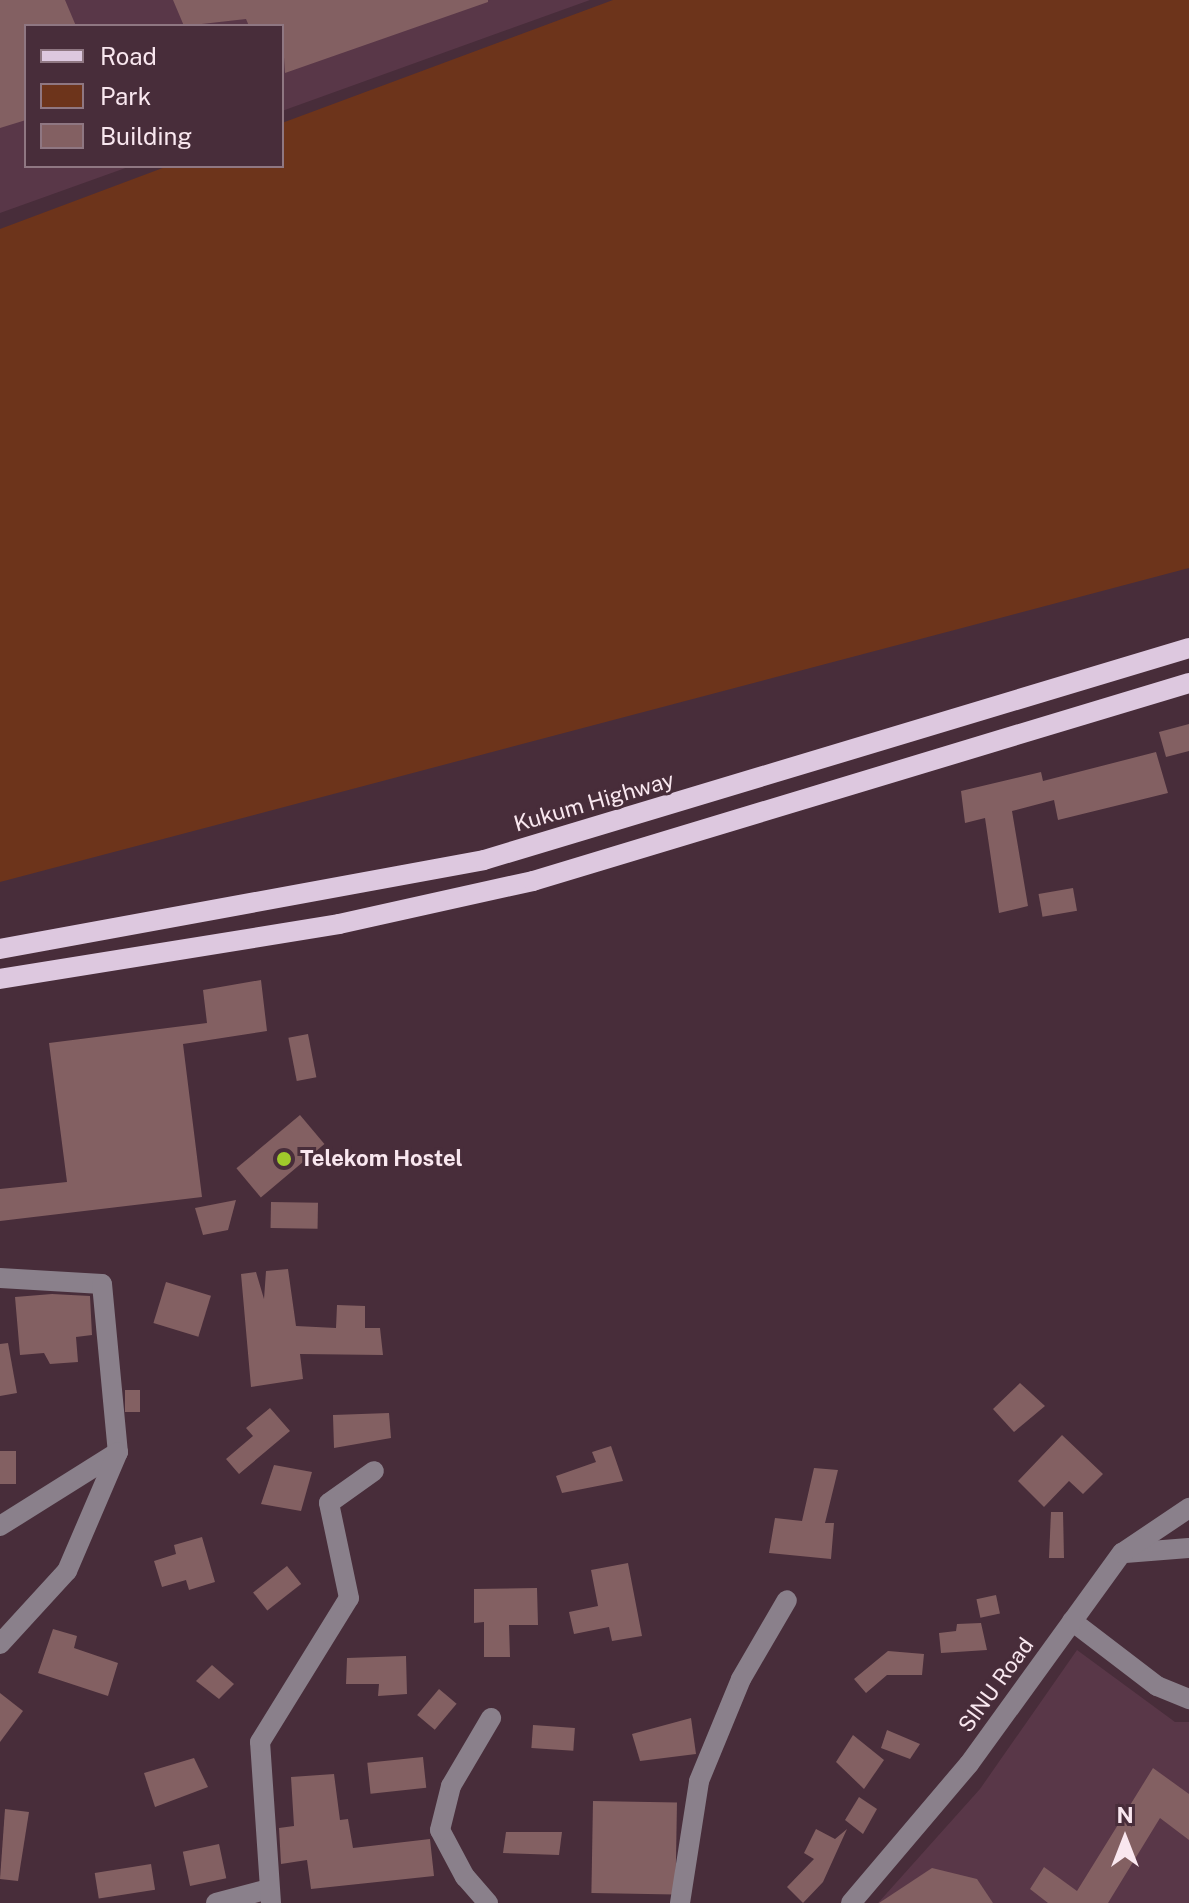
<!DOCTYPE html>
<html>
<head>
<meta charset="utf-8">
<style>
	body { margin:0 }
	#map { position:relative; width:1189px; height:1903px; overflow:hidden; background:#482d3a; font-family:"Public Sans",sans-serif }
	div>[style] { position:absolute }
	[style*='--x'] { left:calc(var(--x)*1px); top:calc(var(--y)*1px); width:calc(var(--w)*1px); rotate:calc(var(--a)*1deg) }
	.built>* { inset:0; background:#593748 }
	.green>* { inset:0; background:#6d341b }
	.building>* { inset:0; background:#836062; transform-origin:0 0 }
	.minor>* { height:20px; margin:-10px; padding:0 10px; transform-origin:10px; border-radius:10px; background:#8a808b }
	.major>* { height:20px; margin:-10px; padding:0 10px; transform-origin:10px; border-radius:10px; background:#ddc8df }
	.dots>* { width:22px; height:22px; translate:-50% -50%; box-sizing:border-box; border:4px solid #482d3a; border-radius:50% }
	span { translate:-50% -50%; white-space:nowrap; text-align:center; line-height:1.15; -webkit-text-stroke:6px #482d3a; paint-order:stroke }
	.street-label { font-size:22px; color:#f9e7ef }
	.poi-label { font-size:22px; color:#f9e7ef; font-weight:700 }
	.left { translate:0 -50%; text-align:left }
	.legend { position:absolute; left:24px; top:24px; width:260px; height:144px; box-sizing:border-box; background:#482d3a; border:2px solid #8f7782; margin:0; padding:10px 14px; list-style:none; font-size:24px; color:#f9e7ef }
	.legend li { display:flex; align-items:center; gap:16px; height:40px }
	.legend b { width:40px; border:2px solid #8f7782 }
	.north { position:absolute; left:1085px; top:1799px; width:80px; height:80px; -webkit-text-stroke:6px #482d3a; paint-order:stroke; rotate:0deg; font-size:22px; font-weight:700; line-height:32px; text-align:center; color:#f9e7ef }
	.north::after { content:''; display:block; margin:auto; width:28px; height:36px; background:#f9e7ef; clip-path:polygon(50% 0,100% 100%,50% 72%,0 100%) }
</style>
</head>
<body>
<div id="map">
	<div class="built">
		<i style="clip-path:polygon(0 0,590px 0,282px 111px,282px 26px,26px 26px,26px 166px,131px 166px,0 213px)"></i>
		<i style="clip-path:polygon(1077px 1650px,1175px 1722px,1189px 1722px,1189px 1903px,878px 1903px,980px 1789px)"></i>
	</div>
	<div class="green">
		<i style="clip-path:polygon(613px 0,1189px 0,1189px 568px,0 882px,0 229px,168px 166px,282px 166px,282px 123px)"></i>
	</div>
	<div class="building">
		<i style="clip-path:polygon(0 0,65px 0,76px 26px,26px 26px,26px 120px,0 128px)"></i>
		<i style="clip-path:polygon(173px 0,488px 0,488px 2px,285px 73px,282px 26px,249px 26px,246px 19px,184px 26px)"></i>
		<i style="clip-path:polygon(1189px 724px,1189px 751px,1166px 757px,1159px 732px)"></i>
		<i style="clip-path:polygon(1156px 752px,1168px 793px,1058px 820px,1054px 800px,1012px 811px,1028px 906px,999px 913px,985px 818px,965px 823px,961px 791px,1041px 772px,1043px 781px)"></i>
		<i style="left:1073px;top:888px;width:23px;height:35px;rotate:80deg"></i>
		<i style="clip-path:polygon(261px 980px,267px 1031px,183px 1044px,202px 1197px,0 1221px,0 1189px,67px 1182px,49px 1043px,207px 1023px,203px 990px)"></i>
		<i style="left:308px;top:1034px;width:44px;height:20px;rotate:79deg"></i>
		<i style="left:300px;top:1115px;width:38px;height:83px;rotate:50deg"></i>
		<i style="clip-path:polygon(236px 1200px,228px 1230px,203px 1235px,195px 1208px)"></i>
		<i style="left:271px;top:1202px;width:47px;height:26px;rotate:1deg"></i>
		<i style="clip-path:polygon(288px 1269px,296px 1326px,336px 1328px,337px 1305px,365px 1306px,365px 1328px,380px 1328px,383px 1355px,300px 1354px,303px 1379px,251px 1387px,241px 1274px,256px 1272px,264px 1299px,266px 1271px)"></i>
		<i style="left:166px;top:1282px;width:47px;height:43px;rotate:17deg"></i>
		<i style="clip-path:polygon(52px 1294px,90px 1296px,92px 1335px,76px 1337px,78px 1362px,50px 1364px,44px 1353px,20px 1355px,15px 1297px)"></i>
		<i style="clip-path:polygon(8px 1343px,17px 1393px,0 1396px,0 1344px)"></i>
		<i style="clip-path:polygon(1020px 1383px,1045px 1406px,1014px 1432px,993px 1409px)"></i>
		<i style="left:125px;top:1390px;width:15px;height:22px"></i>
		<i style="clip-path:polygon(270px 1408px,290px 1431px,239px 1474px,226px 1459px,253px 1436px,246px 1428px)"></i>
		<i style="clip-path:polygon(389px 1413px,391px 1438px,334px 1448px,333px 1415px)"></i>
		<i style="clip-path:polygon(1062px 1435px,1103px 1474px,1083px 1494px,1069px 1481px,1044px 1507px,1018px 1481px)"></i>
		<i style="clip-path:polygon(611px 1446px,623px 1481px,562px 1493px,556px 1476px,596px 1462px,592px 1452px)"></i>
		<i style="left:0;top:1451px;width:16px;height:33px"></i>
		<i style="clip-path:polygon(274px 1465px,312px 1472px,301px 1511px,261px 1504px)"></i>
		<i style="clip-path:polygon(814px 1468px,838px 1470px,825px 1523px,834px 1523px,831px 1559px,769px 1553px,775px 1518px,802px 1521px)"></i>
		<i style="clip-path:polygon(1051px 1512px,1063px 1512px,1064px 1558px,1049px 1558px)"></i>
		<i style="clip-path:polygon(202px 1537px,215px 1582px,189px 1590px,186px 1580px,162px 1587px,154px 1561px,176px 1554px,174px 1545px)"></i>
		<i style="clip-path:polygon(628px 1563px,642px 1636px,612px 1641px,609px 1627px,574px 1634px,569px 1612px,598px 1606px,591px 1570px)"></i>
		<i style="left:287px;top:1566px;width:23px;height:43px;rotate:52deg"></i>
		<i style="clip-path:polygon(537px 1588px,538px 1625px,509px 1625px,510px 1657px,484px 1657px,484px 1622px,474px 1623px,474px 1589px)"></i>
		<i style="left:996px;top:1595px;width:19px;height:20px;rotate:78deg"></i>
		<i style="clip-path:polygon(981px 1623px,987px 1650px,941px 1653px,939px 1633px,956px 1631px,957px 1624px)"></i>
		<i style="clip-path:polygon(53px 1629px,77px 1636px,74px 1648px,118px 1663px,108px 1696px,38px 1673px)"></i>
		<i style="clip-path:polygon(888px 1651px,924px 1654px,922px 1675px,887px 1675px,866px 1693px,854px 1679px)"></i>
		<i style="clip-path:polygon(406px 1656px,407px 1694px,378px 1696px,379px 1684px,346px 1684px,347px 1658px)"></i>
		<i style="clip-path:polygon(212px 1665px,234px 1684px,219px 1699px,196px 1681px)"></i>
		<i style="left:439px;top:1689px;width:23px;height:34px;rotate:40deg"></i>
		<i style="clip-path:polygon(0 1693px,23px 1711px,0 1742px)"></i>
		<i style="clip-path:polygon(691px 1718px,696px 1754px,640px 1761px,632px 1734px)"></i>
		<i style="left:533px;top:1725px;width:42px;height:23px;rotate:4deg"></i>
		<i style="clip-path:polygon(887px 1730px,920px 1744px,910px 1759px,881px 1748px)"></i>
		<i style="clip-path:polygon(853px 1735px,884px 1760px,864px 1789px,836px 1762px)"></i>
		<i style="left:423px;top:1757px;width:31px;height:56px;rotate:84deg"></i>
		<i style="clip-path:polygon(194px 1758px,208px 1787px,155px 1807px,144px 1773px)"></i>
		<i style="clip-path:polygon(1153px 1768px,1189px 1794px,1189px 1840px,1160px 1818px,1108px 1903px,1048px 1903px,1030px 1889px,1044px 1867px,1077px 1891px)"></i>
		<i style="clip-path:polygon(334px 1774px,340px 1820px,348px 1819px,353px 1848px,430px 1839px,434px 1876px,311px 1889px,307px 1860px,281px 1864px,279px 1828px,294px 1826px,291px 1777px)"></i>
		<i style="clip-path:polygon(859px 1797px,877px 1809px,863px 1834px,845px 1820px)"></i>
		<i style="left:593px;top:1801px;width:84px;height:92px;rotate:1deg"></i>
		<i style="clip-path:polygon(5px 1809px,29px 1812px,18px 1881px,0 1879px)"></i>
		<i style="clip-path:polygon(816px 1829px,835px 1839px,847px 1829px,823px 1882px,803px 1903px,787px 1887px,814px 1859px,804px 1853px)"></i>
		<i style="clip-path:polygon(506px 1832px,562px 1832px,559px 1855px,503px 1853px)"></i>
		<i style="left:219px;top:1844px;width:35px;height:37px;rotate:78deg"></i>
		<i style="left:151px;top:1864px;width:26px;height:57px;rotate:81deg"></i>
		<i style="clip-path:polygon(932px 1868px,977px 1879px,993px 1903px,879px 1903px)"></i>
	</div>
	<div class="minor">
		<i style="--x:0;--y:1278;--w:102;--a:3.4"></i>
		<i style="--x:102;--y:1284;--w:169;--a:84.6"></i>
		<i style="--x:118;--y:1452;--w:139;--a:147.9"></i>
		<i style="--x:1125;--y:1553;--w:64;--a:-4.5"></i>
		<i style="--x:1072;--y:1621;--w:107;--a:37.4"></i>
		<i style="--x:1157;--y:1686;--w:35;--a:22"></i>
		<i style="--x:0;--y:1644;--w:99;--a:-47.5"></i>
		<i style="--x:67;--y:1571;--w:129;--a:-66.8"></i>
		<i style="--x:216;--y:1903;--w:55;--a:-14.8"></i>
		<i style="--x:271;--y:1903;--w:161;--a:-93.9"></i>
		<i style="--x:260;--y:1742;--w:169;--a:-58.3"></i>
		<i style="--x:349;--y:1598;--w:97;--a:-101.9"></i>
		<i style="--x:329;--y:1503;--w:55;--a:-35.4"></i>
		<i style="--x:488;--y:1903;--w:35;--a:-131"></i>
		<i style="--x:465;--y:1877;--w:53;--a:-118"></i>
		<i style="--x:440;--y:1830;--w:45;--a:-76"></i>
		<i style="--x:451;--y:1786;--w:79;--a:-59.5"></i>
		<i style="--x:680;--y:1903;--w:123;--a:-81.1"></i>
		<i style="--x:699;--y:1781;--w:110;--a:-67.6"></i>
		<i style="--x:741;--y:1679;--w:91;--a:-59.8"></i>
		<i style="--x:851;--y:1903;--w:182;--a:-49.7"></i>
		<i style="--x:969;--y:1764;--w:261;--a:-54.1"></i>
		<i style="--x:1122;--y:1553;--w:81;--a:-33.9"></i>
	</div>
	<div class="major">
		<i style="--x:0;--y:949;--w:492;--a:-10.4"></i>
		<i style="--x:484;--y:860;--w:736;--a:-16.74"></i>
		<i style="--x:0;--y:979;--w:343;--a:-9.2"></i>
		<i style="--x:339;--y:924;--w:199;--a:-12.5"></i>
		<i style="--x:533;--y:881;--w:685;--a:-16.8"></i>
	</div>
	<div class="dots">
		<i style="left:284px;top:1159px;background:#a0c92b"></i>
	</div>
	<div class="street-label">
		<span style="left:594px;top:802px;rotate:-16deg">Kukum Highway</span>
		<span style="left:996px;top:1685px;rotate:-54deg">SINU Road</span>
	</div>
	<div class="poi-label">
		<span class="left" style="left:300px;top:1159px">Telekom Hostel</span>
	</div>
	<ul class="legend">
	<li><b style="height:10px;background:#ddc8df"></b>Road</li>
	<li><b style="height:22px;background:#6d341b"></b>Park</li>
	<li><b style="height:22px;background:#836062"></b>Building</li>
	</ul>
	<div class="north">N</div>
</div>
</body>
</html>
